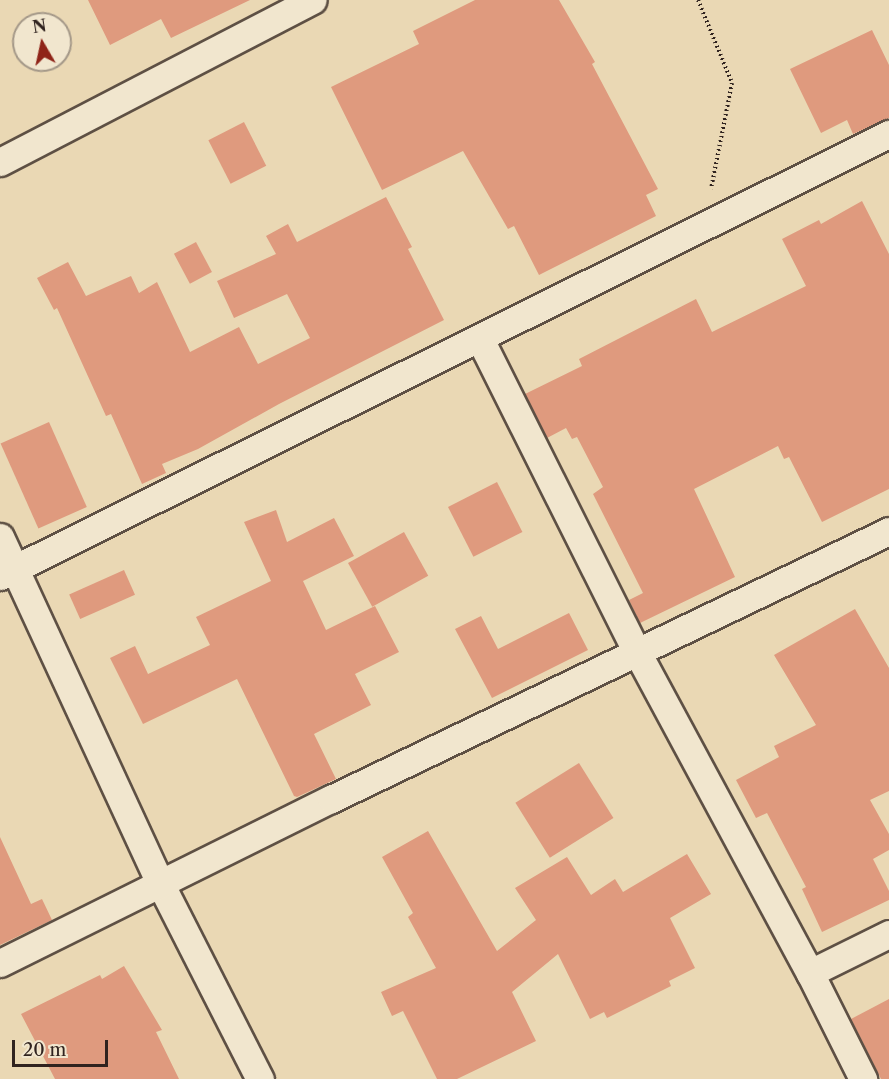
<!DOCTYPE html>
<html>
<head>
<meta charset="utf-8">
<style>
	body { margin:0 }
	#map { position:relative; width:889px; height:1079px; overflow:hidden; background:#ead8b4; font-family:"Libre Caslon Text",serif }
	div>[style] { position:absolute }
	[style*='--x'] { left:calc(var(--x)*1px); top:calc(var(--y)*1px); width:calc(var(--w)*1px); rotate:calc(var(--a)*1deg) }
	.building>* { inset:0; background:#df9a7e; transform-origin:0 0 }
	.path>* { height:4px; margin-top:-2px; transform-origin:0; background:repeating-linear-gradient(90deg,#30231f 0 1.5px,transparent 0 4.5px) }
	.roads { filter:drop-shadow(2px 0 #5e5044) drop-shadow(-2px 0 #5e5044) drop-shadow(0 2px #5e5044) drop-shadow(0 -2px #5e5044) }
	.minor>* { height:27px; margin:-13.5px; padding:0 13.5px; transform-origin:13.5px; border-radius:13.5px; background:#f1e6ce }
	span { translate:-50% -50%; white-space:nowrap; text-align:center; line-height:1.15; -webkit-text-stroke:4.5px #f1e6ce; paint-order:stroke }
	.north { position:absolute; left:12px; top:12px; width:60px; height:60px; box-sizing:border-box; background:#f1e6ce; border:2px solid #a49888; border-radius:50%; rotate:351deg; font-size:16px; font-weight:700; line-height:24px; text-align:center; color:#30231f }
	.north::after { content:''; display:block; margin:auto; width:21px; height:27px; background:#8f2418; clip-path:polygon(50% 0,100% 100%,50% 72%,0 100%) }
	.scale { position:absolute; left:12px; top:1040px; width:96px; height:27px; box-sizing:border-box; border:3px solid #30231f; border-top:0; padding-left:8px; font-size:18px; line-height:21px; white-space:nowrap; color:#30231f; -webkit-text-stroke:4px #f1e6ce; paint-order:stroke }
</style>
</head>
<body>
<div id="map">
	<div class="building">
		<i style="clip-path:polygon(88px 0,250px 0,171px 38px,161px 19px,110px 45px)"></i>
		<i style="clip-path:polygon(475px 0,559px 0,595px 62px,592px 64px,658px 189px,646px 195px,656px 216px,539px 275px,514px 226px,508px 229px,463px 151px,382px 190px,331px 87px,419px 44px,413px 31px)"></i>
		<i style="clip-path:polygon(872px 30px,889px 65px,889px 118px,853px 134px,847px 120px,821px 133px,790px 69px)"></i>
		<i style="left:244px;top:122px;width:49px;height:40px;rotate:63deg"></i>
		<i style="clip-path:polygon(386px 197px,412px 247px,408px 249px,444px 320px,279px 404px,198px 449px,162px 464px,166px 473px,142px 484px,111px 414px,106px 416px,57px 308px,54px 310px,37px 278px,68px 262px,86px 296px,131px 276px,139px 293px,157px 282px,190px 352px,239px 327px,258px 364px,310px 338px,287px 294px,234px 318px,217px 281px,276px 254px,266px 236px,288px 224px,297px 242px)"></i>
		<i style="clip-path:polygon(862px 201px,889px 254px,889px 489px,822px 522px,789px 457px,784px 459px,778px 446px,694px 489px,735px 577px,640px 623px,629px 600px,643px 593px,593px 494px,603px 487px,577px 437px,572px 439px,566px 428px,547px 438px,525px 394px,582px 366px,579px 359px,696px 299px,712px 332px,806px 286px,782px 239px,819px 220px,821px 224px)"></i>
		<i style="left:196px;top:242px;width:34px;height:25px;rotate:62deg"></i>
		<i style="left:49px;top:422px;width:93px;height:53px;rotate:66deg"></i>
		<i style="left:497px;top:482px;width:56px;height:55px;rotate:63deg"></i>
		<i style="clip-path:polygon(276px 510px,287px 542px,334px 518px,354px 556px,303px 581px,326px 630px,375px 606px,399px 652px,355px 674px,371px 705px,314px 734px,336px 779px,297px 797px,294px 796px,237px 679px,143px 724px,110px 658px,135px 646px,148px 674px,210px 645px,196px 617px,271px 581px,244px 522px)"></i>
		<i style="left:404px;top:532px;width:50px;height:64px;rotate:61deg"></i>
		<i style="left:124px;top:570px;width:27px;height:60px;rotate:66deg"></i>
		<i style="clip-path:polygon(855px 609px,889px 668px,889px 791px,870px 800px,889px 834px,889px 850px,873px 859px,889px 891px,889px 900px,822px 932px,802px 889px,806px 887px,767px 813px,756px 818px,736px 780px,779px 757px,774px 746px,816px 725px,774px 655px)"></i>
		<i style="clip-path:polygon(569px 613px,588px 650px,492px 698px,455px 629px,481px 616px,498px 649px)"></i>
		<i style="left:579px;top:763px;width:65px;height:75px;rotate:58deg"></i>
		<i style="clip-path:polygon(428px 831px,497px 951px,536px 920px,515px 888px,567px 857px,591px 895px,615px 879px,623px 892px,687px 854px,711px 894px,670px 918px,695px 968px,669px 981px,671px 986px,607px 1018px,604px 1012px,590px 1019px,558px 954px,512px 992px,536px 1041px,457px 1079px,437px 1079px,403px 1011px,392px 1016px,381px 992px,436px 968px,408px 917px,413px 913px,382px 857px)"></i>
		<i style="clip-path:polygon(0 837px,31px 904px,42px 899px,52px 920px,0 945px)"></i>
		<i style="clip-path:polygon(124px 966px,162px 1030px,156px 1032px,179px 1079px,55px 1079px,21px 1014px,100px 975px,102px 979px)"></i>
		<i style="clip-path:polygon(889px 999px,889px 1079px,881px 1079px,851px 1019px)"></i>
	</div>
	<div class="path">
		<i style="--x:698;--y:0;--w:90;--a:67.7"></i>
		<i style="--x:732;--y:83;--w:108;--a:101.2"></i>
	</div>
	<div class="roads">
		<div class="minor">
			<i style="--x:0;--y:162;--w:352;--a:-27.4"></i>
			<i style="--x:480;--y:339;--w:350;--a:63.4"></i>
			<i style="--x:637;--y:652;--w:365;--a:61.7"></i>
			<i style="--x:810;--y:973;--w:119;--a:63.4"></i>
			<i style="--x:0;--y:537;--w:383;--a:65.2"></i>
			<i style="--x:161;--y:885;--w:218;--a:63"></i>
			<i style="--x:0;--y:576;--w:993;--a:-26.44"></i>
			<i style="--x:0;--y:963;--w:369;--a:-26.4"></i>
			<i style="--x:331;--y:799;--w:619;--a:-25.65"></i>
			<i style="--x:810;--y:973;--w:88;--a:-26.3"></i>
		</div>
	</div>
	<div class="north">N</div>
	<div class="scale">20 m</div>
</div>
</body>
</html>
